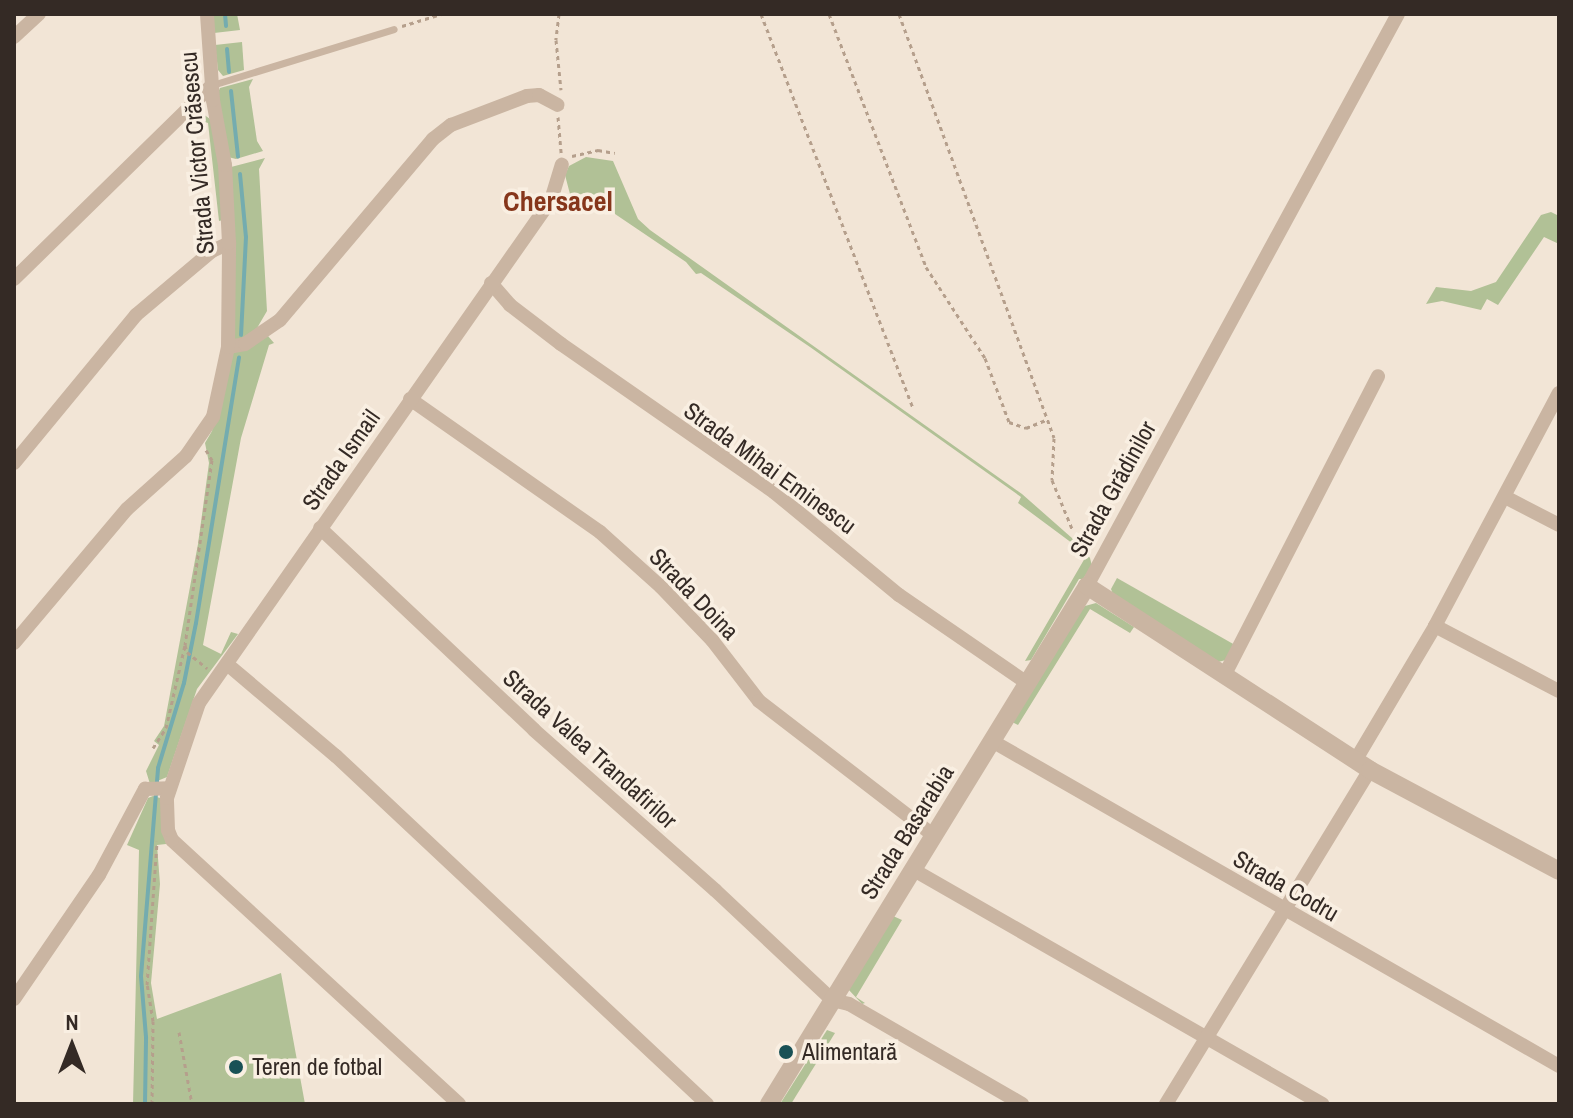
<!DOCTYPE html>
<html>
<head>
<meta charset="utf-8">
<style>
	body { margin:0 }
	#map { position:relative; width:1573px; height:1118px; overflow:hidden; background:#f2e5d6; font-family:"Archivo Narrow",sans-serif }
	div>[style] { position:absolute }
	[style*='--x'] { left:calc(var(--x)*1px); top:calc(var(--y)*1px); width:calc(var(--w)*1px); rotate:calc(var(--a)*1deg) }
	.green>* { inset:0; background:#b1c196 }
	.stream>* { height:4px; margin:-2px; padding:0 2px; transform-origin:2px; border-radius:2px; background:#74acaf }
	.path>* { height:3px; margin-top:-1.5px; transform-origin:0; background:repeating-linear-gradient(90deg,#b59f8c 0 4px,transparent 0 8px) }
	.service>* { height:7px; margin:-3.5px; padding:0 3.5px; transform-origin:3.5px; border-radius:3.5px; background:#cab5a2 }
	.minor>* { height:14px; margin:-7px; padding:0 7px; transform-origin:7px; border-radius:7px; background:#cab5a2 }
	.tertiary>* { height:18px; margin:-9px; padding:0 9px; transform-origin:9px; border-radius:9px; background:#cab5a2 }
	.dots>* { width:22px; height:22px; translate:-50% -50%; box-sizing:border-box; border:4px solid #f9efe2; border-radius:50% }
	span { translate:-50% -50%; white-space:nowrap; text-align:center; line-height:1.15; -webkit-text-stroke:7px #f9efe2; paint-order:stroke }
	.street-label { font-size:24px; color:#342a25 }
	.poi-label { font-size:24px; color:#342a25 }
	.left { translate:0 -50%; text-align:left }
	.quarter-label { font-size:28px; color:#86361b; font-weight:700 }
	.frame { position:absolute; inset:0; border:16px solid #342a25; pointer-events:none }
	.north { position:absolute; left:32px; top:1006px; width:80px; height:80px; -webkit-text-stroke:6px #f9efe2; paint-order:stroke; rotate:0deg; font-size:22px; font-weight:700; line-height:32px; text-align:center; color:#342a25 }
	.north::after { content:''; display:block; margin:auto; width:28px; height:36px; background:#342a25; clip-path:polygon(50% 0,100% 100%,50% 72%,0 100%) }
</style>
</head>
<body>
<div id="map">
	<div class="green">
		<i style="clip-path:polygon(214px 14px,237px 14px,240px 30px,214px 33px)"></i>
		<i style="clip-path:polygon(242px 42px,244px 70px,223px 76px,218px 70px,215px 45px)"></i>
		<i style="clip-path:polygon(253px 79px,249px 87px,257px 141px,263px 151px,236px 159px,228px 157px,217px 95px,220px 88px)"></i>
		<i style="clip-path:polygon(200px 112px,213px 121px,217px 135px,223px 220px,219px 221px,208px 123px,191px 117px,191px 113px)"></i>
		<i style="clip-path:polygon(586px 157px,613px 161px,638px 219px,650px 230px,1022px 494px,1081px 546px,1090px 558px,1092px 566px,1083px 579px,1079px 579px,1031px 660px,1025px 661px,1085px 558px,1084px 552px,1018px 503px,1021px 497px,810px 347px,701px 273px,696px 274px,686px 262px,584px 193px,571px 198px,565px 175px,569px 166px)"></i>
		<i style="clip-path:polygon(265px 158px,259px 169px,267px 311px,253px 335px,235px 340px,231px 167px)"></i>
		<i style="clip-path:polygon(1551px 212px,1559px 216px,1559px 244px,1544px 237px,1498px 305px,1487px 299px,1481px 310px,1442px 301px,1426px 304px,1436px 287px,1471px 291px,1496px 282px,1541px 215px)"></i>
		<i style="clip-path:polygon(268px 336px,274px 343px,269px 345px,241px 438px,203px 645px,221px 654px,231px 632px,238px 634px,197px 689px,167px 777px,150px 784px,146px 771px,159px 745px,154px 741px,164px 726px,198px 544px,209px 463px,205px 443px,212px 431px,229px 353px)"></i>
		<i style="clip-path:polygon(1117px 578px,1235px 645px,1226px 660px,1218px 662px,1113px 594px,1111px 589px)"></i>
		<i style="clip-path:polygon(1096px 603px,1134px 627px,1130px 633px,1090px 609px,1018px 725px,1012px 722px,1074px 620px,1085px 606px)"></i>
		<i style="clip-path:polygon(153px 796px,160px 798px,163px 806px,166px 844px,157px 845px,160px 884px,151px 983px,157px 1019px,281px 973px,305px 1104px,133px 1104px,139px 850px,127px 845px,148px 798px)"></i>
		<i style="clip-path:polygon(893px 916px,902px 920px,856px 997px,865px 1003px,862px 1004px,848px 989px)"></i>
		<i style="clip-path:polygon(827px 1030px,835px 1033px,791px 1104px,780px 1104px)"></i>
	</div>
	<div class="stream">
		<i style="--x:225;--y:14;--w:12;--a:85"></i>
		<i style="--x:227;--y:49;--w:23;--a:85"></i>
		<i style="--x:231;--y:91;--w:66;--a:83.9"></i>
		<i style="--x:240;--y:174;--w:63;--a:84.6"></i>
		<i style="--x:246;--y:237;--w:98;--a:92.9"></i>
		<i style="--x:145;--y:1104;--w:67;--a:-89.1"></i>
		<i style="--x:146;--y:1037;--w:61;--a:-94.7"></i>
		<i style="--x:141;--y:976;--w:209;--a:-85.3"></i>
		<i style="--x:158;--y:768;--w:89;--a:-73"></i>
		<i style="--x:184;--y:683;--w:61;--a:-78.7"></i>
		<i style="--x:196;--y:623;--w:269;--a:-80.8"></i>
	</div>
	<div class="path">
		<i style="--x:559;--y:14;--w:26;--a:97"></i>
		<i style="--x:556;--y:40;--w:50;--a:84.3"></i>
		<i style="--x:761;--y:14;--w:421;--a:68.9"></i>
		<i style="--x:829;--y:14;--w:271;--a:69"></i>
		<i style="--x:926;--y:267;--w:108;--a:57"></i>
		<i style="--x:985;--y:358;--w:68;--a:69.4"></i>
		<i style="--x:1009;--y:422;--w:18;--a:19"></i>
		<i style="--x:1026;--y:428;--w:22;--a:-22"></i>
		<i style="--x:899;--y:14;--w:451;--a:69.9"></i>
		<i style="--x:1054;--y:438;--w:42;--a:92.7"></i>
		<i style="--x:1052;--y:480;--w:55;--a:67.6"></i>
		<i style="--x:402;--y:26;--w:41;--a:-17.1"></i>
		<i style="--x:558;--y:117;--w:36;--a:85"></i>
		<i style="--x:572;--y:156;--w:27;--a:-13"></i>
		<i style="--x:598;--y:150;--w:17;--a:10"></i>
		<i style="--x:206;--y:450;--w:12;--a:59"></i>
		<i style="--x:212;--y:460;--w:187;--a:98.3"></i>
		<i style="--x:185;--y:645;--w:7;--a:74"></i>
		<i style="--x:187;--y:652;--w:26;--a:39"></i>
		<i style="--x:153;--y:748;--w:24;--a:-57"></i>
		<i style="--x:166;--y:728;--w:85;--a:-77.1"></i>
		<i style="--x:179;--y:1032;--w:73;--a:79.8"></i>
		<i style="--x:152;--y:1104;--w:83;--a:-89.3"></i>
		<i style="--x:153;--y:1021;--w:36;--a:-99"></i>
		<i style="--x:147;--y:985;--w:144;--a:-86"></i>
	</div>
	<div class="service">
		<i style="--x:212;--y:85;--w:190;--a:-17.1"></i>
	</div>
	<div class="minor">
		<i style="--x:14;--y:37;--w:34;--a:-43"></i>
		<i style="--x:14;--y:279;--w:277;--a:-44.4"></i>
		<i style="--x:491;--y:283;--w:29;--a:49"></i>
		<i style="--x:510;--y:305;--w:64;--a:37.4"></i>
		<i style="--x:561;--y:344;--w:259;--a:34.8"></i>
		<i style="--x:774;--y:492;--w:162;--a:39.5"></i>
		<i style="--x:899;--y:595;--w:155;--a:34.5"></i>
		<i style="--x:228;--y:347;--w:17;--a:-10"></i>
		<i style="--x:245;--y:344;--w:42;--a:-34.4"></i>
		<i style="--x:280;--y:320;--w:237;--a:-49.8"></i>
		<i style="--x:433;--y:139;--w:23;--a:-38"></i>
		<i style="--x:451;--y:125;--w:81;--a:-20.9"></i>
		<i style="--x:527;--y:96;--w:12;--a:-5"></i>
		<i style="--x:539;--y:95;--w:21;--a:28"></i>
		<i style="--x:410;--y:399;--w:232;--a:35"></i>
		<i style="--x:600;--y:532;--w:82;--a:42"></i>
		<i style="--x:661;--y:587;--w:74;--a:46.1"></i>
		<i style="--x:712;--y:640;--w:77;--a:52.4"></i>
		<i style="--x:759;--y:701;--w:220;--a:37.6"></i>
		<i style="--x:14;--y:463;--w:192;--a:-50.5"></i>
		<i style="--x:136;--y:315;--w:99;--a:-40.1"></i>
		<i style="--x:212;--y:251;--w:19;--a:-25"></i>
		<i style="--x:1505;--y:497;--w:61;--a:27.4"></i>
		<i style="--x:320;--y:528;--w:294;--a:43.3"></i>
		<i style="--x:534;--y:730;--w:242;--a:41.5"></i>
		<i style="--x:715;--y:890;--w:161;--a:43.2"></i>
		<i style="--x:832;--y:1000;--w:17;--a:13"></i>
		<i style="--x:849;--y:1004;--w:200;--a:30"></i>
		<i style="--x:1087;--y:586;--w:651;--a:-61.47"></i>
		<i style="--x:1435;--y:626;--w:140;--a:27.7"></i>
		<i style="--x:14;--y:643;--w:175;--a:-49.9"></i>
		<i style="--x:127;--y:509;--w:79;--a:-41.9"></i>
		<i style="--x:186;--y:456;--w:47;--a:-55.3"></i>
		<i style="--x:213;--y:417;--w:72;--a:-77.9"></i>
		<i style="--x:228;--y:347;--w:104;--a:-89.4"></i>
		<i style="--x:229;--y:243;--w:78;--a:-92.9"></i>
		<i style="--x:225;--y:165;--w:66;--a:-100.5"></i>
		<i style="--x:213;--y:100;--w:86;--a:-94"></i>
		<i style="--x:227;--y:664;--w:143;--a:40.2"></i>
		<i style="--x:336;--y:756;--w:509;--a:43.17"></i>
		<i style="--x:1224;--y:676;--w:337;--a:-62.8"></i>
		<i style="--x:992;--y:741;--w:654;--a:29.82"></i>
		<i style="--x:1355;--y:761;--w:157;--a:-59.3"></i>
		<i style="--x:1435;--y:626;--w:264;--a:-62"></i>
		<i style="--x:912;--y:869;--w:473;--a:29.8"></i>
		<i style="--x:14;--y:999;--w:150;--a:-55.6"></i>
		<i style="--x:99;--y:875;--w:98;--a:-61.9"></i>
		<i style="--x:145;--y:789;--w:24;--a:-2"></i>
		<i style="--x:459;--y:1104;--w:390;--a:-137.4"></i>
		<i style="--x:172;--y:840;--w:11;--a:-112"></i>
		<i style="--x:168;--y:830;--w:32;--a:-92"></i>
		<i style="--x:167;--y:798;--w:100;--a:-71.4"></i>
		<i style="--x:199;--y:703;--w:614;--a:-55.02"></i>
		<i style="--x:551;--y:200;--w:37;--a:-73"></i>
		<i style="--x:1166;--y:1104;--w:391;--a:-58.6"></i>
	</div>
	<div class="tertiary">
		<i style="--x:769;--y:1104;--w:608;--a:-58.45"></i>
		<i style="--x:1087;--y:586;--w:338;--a:33"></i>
		<i style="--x:1370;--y:770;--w:214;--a:28.1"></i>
	</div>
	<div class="dots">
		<i style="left:786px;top:1052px;background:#195156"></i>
		<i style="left:236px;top:1067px;background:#195156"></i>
	</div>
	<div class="street-label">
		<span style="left:197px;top:153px;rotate:-95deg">Strada Victor Crăsescu</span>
		<span style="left:341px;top:460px;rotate:-55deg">Strada Ismail</span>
		<span style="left:770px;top:468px;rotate:36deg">Strada Mihai Eminescu</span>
		<span style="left:1113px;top:489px;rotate:-61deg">Strada Grădinilor</span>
		<span style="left:694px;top:594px;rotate:46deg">Strada Doina</span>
		<span style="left:590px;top:749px;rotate:42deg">Strada Valea Trandafirilor</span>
		<span style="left:907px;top:832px;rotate:-58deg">Strada Basarabia</span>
		<span style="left:1286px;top:886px;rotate:30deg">Strada Codru</span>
	</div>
	<div class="poi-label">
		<span class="left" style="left:802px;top:1052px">Alimentară</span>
		<span class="left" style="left:252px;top:1067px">Teren de fotbal</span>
	</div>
	<div class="quarter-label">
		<span style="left:558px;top:201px">Chersacel</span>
	</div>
	<div class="frame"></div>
	<div class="north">N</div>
</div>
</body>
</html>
